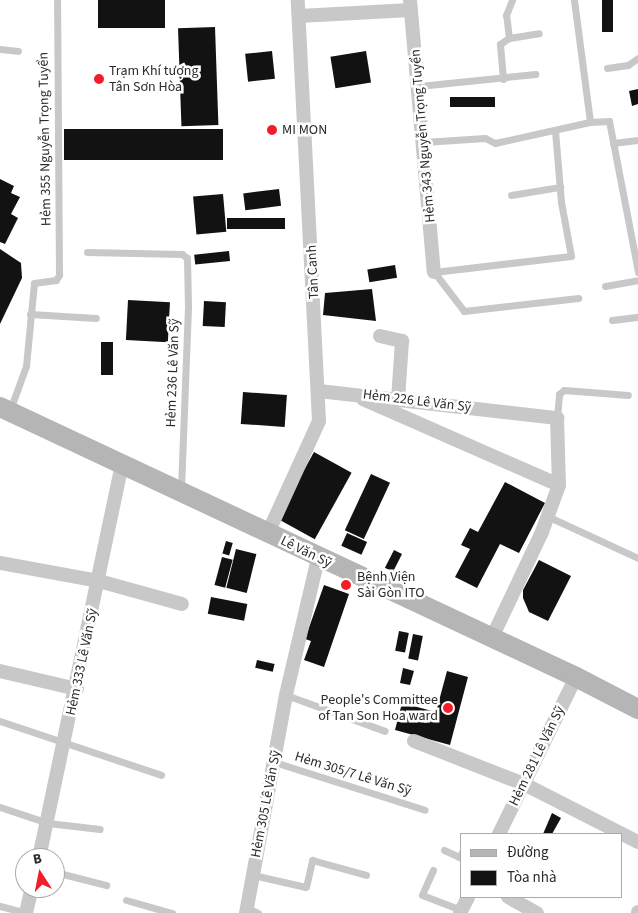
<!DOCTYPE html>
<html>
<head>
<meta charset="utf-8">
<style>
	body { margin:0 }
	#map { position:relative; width:638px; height:913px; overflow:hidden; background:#fff; font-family:"Source Sans 3",sans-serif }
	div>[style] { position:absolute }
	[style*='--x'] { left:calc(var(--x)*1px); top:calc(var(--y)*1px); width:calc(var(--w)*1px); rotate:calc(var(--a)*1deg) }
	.building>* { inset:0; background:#121212; transform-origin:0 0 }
	.service>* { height:7px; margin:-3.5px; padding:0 3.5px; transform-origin:3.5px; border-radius:3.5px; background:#c8c8c8 }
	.minor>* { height:14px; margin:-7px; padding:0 7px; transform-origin:7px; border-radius:7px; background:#c8c8c8 }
	.secondary>* { height:20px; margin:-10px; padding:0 10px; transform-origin:10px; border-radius:10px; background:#b5b5b5 }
	.dots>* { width:14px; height:14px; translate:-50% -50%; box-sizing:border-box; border:2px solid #fff; border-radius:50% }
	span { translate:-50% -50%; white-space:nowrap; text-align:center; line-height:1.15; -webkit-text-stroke:5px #fff; paint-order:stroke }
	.poi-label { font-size:14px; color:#2b2b2b }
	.left { translate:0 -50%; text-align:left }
	.right { translate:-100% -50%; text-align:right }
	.street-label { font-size:14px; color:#2b2b2b }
	.legend { position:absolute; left:460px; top:833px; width:162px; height:65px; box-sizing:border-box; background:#fff; border:1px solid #aaa; margin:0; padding:6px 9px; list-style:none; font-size:15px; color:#2b2b2b }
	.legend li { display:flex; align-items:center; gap:10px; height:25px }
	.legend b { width:25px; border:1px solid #aaa }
	.north { position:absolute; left:15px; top:848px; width:50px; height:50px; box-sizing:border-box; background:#fff; border:1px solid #aaa; border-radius:50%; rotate:349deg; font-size:14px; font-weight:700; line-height:20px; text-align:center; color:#2b2b2b }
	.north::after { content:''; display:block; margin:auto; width:18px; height:22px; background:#f31c29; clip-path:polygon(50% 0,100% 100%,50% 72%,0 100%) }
</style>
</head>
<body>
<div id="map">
	<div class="building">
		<i style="left:98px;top:0;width:67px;height:28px"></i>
		<i style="left:602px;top:0;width:11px;height:32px"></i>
		<i style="left:215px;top:27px;width:98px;height:37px;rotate:88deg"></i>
		<i style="left:272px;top:51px;width:28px;height:27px;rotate:84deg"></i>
		<i style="left:366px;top:51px;width:32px;height:36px;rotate:81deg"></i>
		<i style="clip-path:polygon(638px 89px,638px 104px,632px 106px,629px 91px)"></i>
		<i style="left:495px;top:97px;width:10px;height:45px;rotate:90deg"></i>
		<i style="left:223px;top:129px;width:31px;height:159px;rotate:90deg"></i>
		<i style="clip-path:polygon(0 179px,14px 186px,11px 193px,20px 197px,11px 214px,18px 218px,5px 244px,0 242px)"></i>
		<i style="left:279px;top:189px;width:17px;height:36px;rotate:83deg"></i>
		<i style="left:223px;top:194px;width:38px;height:30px;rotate:85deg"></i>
		<i style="left:285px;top:218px;width:11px;height:58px;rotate:90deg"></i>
		<i style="clip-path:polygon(0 249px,21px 263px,22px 278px,0 324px)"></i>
		<i style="left:229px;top:251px;width:10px;height:35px;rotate:84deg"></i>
		<i style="left:395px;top:265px;width:13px;height:28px;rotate:81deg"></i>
		<i style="clip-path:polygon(372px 289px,376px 321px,323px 315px,325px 293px)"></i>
		<i style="left:128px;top:300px;width:42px;height:40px;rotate:3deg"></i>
		<i style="left:204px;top:301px;width:22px;height:25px;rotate:3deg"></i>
		<i style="left:101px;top:342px;width:12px;height:33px"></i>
		<i style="left:243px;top:392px;width:44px;height:32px;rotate:4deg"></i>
		<i style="left:314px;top:452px;width:43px;height:76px;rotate:29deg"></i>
		<i style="left:371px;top:474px;width:21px;height:62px;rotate:25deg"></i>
		<i style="clip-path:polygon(505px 482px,545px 503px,519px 553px,500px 544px,477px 588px,455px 577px,470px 549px,461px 545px,470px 528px,478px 532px)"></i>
		<i style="left:347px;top:533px;width:22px;height:14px;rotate:24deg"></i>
		<i style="left:226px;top:541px;width:7px;height:13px;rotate:16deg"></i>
		<i style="left:236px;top:549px;width:21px;height:40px;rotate:14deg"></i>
		<i style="left:394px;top:550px;width:9px;height:20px;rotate:27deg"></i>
		<i style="left:222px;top:557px;width:11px;height:29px;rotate:15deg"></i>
		<i style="clip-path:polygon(539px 560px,571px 576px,548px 621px,529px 612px,523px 598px,523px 590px)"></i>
		<i style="clip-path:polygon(324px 585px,349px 594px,324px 667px,304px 660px,311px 641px,305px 639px)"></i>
		<i style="left:211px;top:597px;width:37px;height:17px;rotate:11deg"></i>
		<i style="left:399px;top:631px;width:10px;height:20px;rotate:11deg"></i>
		<i style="left:413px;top:634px;width:10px;height:25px;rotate:11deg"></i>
		<i style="left:257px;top:660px;width:18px;height:8px;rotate:13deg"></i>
		<i style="clip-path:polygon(403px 668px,414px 671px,410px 685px,400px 683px)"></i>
		<i style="clip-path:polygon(447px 671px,468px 677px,450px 745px,395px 730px,402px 703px,436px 712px)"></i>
		<i style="clip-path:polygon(552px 813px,561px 818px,552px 834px,543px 834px)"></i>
	</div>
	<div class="service">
		<i style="--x:574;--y:0;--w:123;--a:82.5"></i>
		<i style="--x:509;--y:38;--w:30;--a:-9"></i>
		<i style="--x:0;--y:49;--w:18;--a:6"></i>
		<i style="--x:607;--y:68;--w:21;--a:-8"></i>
		<i style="--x:628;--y:65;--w:12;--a:-35"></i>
		<i style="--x:503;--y:79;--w:35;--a:-95"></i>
		<i style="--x:500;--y:44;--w:11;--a:-34"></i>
		<i style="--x:509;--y:38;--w:23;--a:-97"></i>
		<i style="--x:506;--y:15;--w:16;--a:-68"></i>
		<i style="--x:419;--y:86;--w:117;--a:-5.9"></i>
		<i style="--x:424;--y:142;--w:61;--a:-3.8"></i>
		<i style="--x:485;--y:138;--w:11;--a:27"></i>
		<i style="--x:495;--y:143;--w:97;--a:-12.5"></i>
		<i style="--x:590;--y:122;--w:19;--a:-3"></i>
		<i style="--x:609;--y:121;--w:154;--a:79.1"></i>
		<i style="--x:613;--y:143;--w:25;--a:-7"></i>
		<i style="--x:511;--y:195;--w:50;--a:-9.3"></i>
		<i style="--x:87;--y:252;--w:95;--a:1.2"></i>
		<i style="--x:182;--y:254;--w:6;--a:39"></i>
		<i style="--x:187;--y:258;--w:49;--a:88.8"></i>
		<i style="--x:188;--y:307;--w:181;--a:92.2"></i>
		<i style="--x:434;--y:272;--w:138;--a:-6.7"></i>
		<i style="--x:571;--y:256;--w:55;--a:-100.5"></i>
		<i style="--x:561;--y:202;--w:71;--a:-94.8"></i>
		<i style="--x:434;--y:272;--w:49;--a:52.4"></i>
		<i style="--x:464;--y:311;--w:115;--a:-6.5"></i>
		<i style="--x:605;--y:286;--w:34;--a:-10"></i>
		<i style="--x:30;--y:314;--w:66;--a:3.5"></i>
		<i style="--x:612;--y:320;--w:26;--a:-7"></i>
		<i style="--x:10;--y:410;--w:47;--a:-70"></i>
		<i style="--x:26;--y:366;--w:83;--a:-84.5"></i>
		<i style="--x:34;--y:283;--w:22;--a:-8"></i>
		<i style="--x:56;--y:280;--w:6;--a:-59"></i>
		<i style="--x:59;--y:275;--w:275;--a:-90.4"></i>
		<i style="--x:557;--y:418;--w:24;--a:-85"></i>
		<i style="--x:559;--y:394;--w:6;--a:-39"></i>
		<i style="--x:564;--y:390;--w:64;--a:4.5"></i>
		<i style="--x:547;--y:516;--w:100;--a:24.8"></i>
		<i style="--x:286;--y:695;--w:105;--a:20"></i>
		<i style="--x:0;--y:721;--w:170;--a:18.5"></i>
		<i style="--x:274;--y:762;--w:158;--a:17.6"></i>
		<i style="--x:0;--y:807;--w:51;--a:18.4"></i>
		<i style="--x:48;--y:823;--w:52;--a:6.6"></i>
		<i style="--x:444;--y:850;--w:17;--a:25"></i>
		<i style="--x:459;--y:857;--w:6;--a:-59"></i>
		<i style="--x:433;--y:870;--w:27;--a:114"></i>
		<i style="--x:422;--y:895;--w:42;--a:21"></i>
		<i style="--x:55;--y:872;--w:53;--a:14.3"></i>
		<i style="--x:253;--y:875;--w:54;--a:12.8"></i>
		<i style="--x:306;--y:887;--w:28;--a:-77"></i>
		<i style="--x:312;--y:860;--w:56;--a:15.5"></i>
		<i style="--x:126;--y:900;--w:48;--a:15.8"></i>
		<i style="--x:0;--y:906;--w:27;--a:15"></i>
		<i style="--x:247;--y:908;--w:12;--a:24"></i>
	</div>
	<div class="minor">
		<i style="--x:410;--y:0;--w:273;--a:85"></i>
		<i style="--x:299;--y:16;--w:112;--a:-3.1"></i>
		<i style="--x:380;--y:336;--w:23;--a:13"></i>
		<i style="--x:402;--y:341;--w:58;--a:93.9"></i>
		<i style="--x:319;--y:391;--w:240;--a:6.5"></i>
		<i style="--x:557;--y:418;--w:67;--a:88.3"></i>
		<i style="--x:559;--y:485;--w:50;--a:109.9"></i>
		<i style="--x:542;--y:532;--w:117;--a:115.3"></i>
		<i style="--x:363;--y:399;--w:214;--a:23.7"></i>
		<i style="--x:268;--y:533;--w:123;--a:-65.5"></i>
		<i style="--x:319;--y:421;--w:422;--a:-92.9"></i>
		<i style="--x:0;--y:563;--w:101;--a:10.3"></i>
		<i style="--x:99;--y:581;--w:86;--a:15.5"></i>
		<i style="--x:0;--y:671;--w:79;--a:13.2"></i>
		<i style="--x:414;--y:741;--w:118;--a:21.4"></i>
		<i style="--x:524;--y:784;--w:128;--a:27"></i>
		<i style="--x:499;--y:834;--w:175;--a:-63.9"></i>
		<i style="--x:39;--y:858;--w:402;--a:-78.1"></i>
		<i style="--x:508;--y:897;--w:33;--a:29"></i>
		<i style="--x:26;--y:913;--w:26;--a:-77"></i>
		<i style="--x:246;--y:913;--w:222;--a:-79.6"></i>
		<i style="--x:286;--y:695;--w:140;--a:-76.8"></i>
		<i style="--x:460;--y:913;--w:18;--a:-63"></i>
		<i style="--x:638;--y:913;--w:1;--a:-90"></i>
	</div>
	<div class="secondary">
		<i style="--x:0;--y:407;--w:636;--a:25.11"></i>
		<i style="--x:576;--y:677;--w:70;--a:27.3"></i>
	</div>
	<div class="dots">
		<i style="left:99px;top:79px;background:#f31c29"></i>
		<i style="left:272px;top:130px;background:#f31c29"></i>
		<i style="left:346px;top:585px;background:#f31c29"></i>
		<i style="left:448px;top:708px;background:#f31c29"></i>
	</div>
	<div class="poi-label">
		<span class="left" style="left:109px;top:79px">Trạm Khí tượng<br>Tân Sơn Hòa</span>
		<span class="left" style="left:282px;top:130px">MI MON</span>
		<span class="left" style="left:357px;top:585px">Bệnh Viện<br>Sài Gòn ITO</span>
		<span class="right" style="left:438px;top:708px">People's Committee<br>of Tan Son Hoa ward</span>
	</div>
	<div class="street-label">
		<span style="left:423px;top:136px;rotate:-95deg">Hẻm 343 Nguyễn Trọng Tuyển</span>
		<span style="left:45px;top:139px;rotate:-91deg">Hẻm 355 Nguyễn Trọng Tuyển</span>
		<span style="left:313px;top:272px;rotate:-93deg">Tân Canh</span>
		<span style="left:173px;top:373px;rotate:-88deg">Hẻm 236 Lê Văn Sỹ</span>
		<span style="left:417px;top:401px;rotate:7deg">Hẻm 226 Lê Văn Sỹ</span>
		<span style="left:306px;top:552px;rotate:26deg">Lê Văn Sỹ</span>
		<span style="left:82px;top:662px;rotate:-78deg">Hẻm 333 Lê Văn Sỹ</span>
		<span style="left:537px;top:756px;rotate:-64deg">Hẻm 281 Lê Văn Sỹ</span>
		<span style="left:353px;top:774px;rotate:17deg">Hẻm 305/7 Lê Văn Sỹ</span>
		<span style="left:266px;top:804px;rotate:-79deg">Hẻm 305 Lê Văn Sỹ</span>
	</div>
	<ul class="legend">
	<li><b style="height:6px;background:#b5b5b5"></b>Đường</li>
	<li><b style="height:14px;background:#121212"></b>Tòa nhà</li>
	</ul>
	<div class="north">B</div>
</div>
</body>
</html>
